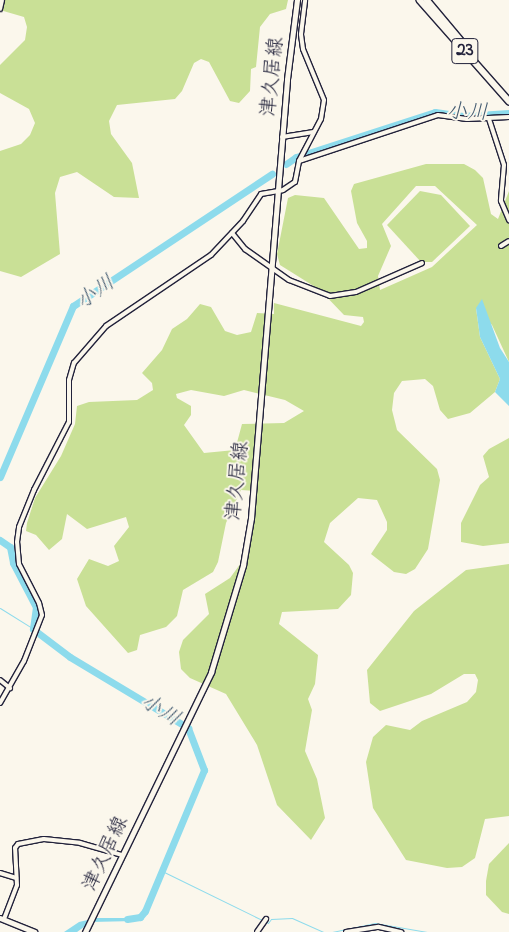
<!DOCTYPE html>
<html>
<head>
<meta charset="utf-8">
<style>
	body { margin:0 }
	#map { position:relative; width:509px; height:932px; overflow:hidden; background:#fbf7ec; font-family:"Indie Flower","Klee One",sans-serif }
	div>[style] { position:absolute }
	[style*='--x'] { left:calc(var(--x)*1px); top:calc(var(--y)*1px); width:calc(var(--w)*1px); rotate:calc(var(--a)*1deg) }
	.green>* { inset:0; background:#c9e096 }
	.water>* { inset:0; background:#8ddbec }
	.stream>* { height:1px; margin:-0.5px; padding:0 0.5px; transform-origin:0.5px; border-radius:0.5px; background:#8ddbec }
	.river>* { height:7px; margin:-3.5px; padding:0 3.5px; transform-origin:3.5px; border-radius:3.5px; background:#8ddbec }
	.roads { filter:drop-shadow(1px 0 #22223b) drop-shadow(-1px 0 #22223b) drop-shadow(0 1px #22223b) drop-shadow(0 -1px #22223b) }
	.minor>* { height:4px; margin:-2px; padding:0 2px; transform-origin:2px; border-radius:2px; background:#fbf7ec }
	.secondary>* { height:5px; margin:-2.5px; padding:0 2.5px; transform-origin:2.5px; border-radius:2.5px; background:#fbf7ec }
	.trunk>* { height:5.5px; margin:-2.75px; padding:0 2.75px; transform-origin:2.75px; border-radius:2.75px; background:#fbf7ec }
	span { translate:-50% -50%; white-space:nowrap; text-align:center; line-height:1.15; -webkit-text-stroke:4px #fbf7ec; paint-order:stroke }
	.shield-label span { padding:1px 4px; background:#fbf7ec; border:1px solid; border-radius:4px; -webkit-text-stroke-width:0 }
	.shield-label { font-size:19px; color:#22223b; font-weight:700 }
	.street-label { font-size:20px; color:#22223b }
	.water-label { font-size:21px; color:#425a70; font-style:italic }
</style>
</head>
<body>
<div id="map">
	<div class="green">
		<i style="clip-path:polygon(0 0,288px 0,286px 9px,270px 14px,260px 27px,256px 67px,251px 69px,250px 91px,239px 103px,230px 101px,209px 62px,201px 59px,194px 63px,182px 91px,175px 99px,117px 105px,109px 121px,111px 134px,132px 163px,139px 198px,114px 197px,77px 172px,60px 177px,55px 193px,60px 254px,21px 277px,0 271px,0 151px,21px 144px,30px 135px,35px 123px,29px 109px,0 93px,0 65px,25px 40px,27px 27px,24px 17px,0 10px)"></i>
		<i style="clip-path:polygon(evenodd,426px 164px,464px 164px,475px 170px,483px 178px,491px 214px,498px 219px,509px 191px,509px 362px,492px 325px,476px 308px,480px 337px,500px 379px,495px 392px,470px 413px,448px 419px,440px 410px,433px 386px,425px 379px,402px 381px,394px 393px,392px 410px,397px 430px,437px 469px,440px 480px,428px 549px,415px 569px,406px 574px,394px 572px,371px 554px,387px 530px,387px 522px,377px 500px,358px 498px,330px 523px,324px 542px,349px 565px,353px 573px,351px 595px,338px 609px,282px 612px,279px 624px,318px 655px,315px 684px,308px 699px,312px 710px,305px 751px,317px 779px,325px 818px,311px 840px,277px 805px,257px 745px,226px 694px,190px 678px,181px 669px,179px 652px,183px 640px,209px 614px,205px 594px,230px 578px,249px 552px,257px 491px,241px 490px,226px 523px,218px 562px,213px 572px,183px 590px,177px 616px,166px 627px,140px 635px,137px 650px,128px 653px,86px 606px,77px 579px,89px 559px,108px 566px,119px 561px,114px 546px,129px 527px,126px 517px,87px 529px,67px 514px,62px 539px,49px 550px,36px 535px,26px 531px,27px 523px,35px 498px,61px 456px,75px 424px,77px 406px,89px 402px,137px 400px,153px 390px,152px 383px,142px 373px,162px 350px,172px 329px,187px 319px,200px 304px,211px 307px,225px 331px,237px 335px,251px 332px,257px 313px,274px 314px,274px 303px,361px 326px,364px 322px,363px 317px,344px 315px,320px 290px,280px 265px,277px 254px,288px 198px,295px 195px,324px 198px,359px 249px,367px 248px,367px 241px,357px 223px,351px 191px,354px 184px,426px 164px,416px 186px,435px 186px,477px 225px,432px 267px,380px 290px,378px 276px,391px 246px,382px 224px,416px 186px,426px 164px,191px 390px,224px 396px,244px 390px,285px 400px,304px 411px,284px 423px,242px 424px,235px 450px,204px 453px,184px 425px,191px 415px,191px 406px,177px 398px,176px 394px,191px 390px)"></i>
		<i style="clip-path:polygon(420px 191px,441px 195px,470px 226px,432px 262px,421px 262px,387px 225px)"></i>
		<i style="clip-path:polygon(509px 438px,509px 543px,483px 546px,461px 542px,461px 523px,480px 485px,489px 477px,483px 456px,489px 449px)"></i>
		<i style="clip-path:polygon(509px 564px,509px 816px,485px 819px,475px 858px,462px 867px,447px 868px,406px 860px,373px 808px,366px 762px,373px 737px,386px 725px,410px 730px,422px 721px,467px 702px,476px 692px,478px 680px,475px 674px,464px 674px,431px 694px,380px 711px,370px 703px,367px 670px,414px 611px,466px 570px)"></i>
		<i style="clip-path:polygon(509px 843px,509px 914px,502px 912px,486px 895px,486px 881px,489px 864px)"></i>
	</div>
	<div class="water">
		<i style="clip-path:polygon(482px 299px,500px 348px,509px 362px,509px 406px,495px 392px,500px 379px,480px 337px,476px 308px)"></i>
		<i style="clip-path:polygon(96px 918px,134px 918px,135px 921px,91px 922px,77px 932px,64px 932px,79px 922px)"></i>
	</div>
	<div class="stream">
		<i style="--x:0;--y:608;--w:39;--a:32"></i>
		<i style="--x:162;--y:871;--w:118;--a:26.1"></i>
		<i style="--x:268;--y:923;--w:5;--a:-53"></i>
		<i style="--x:271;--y:919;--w:21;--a:-3"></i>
		<i style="--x:292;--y:918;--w:35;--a:24"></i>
		<i style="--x:332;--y:932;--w:44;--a:-11.8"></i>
		<i style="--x:375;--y:923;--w:53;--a:9.8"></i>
	</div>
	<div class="river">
		<i style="--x:286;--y:164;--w:12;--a:-35"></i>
		<i style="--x:296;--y:157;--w:146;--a:-17.9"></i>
		<i style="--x:435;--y:112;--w:28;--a:8"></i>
		<i style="--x:463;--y:116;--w:46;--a:-3.7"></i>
		<i style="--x:0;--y:477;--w:186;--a:-66.9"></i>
		<i style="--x:73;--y:306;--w:239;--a:-33.6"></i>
		<i style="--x:0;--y:540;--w:12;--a:35"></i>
		<i style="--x:10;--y:547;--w:16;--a:79"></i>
		<i style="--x:13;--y:563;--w:50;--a:62.4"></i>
		<i style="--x:36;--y:607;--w:22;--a:98"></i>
		<i style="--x:33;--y:629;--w:46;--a:37.1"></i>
		<i style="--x:70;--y:657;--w:138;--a:31"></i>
		<i style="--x:188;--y:728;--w:45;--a:69.1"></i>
		<i style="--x:204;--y:770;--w:153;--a:112.7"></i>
		<i style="--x:145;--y:911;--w:8;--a:130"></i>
		<i style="--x:140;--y:917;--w:13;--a:171"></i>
	</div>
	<div class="roads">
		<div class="minor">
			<i style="--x:0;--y:9;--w:9;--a:-77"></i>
			<i style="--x:489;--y:119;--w:48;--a:71.9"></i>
			<i style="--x:504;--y:165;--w:36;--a:95"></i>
			<i style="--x:501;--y:201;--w:21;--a:67"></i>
			<i style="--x:282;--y:137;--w:32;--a:-9"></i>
			<i style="--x:299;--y:161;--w:146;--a:-18.3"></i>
			<i style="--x:438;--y:115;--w:29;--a:8"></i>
			<i style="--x:467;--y:119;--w:42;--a:-2.7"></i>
			<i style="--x:232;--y:233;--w:21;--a:51"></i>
			<i style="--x:245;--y:249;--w:54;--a:35.2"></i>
			<i style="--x:289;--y:280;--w:44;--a:21.3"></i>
			<i style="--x:330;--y:296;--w:26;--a:-9"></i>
			<i style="--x:356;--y:292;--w:72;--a:-23.7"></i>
			<i style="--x:501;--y:246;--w:9;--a:-32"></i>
			<i style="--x:0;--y:680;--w:13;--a:39"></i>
			<i style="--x:0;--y:703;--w:48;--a:-60.3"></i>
			<i style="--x:24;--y:661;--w:49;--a:-68.6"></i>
			<i style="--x:42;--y:615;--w:12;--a:-104"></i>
			<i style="--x:39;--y:603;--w:44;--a:-117.1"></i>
			<i style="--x:19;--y:564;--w:22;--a:-95"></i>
			<i style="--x:17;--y:542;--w:15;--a:-82"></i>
			<i style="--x:19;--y:527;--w:40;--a:-68"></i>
			<i style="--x:34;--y:490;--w:76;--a:-62.8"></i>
			<i style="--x:69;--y:422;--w:42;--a:-90"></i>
			<i style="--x:69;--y:380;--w:18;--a:-74"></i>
			<i style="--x:74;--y:363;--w:49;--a:-49.1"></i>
			<i style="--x:106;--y:326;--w:127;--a:-34.1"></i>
			<i style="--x:211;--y:255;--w:47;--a:-46.7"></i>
			<i style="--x:243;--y:221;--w:32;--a:-56"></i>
			<i style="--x:261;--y:194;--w:22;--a:-10"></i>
			<i style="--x:283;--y:190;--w:14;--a:-34"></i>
			<i style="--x:295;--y:182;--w:21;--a:-79"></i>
			<i style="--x:299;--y:161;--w:47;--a:-62.4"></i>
			<i style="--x:321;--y:119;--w:19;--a:-81"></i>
			<i style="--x:324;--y:100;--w:55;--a:-112.4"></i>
			<i style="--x:303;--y:49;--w:15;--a:-98"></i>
			<i style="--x:301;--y:34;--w:34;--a:-83"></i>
			<i style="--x:0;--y:873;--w:17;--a:17"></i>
			<i style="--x:4;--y:919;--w:36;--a:-69"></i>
			<i style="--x:17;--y:885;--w:37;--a:-93"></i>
			<i style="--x:15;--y:848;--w:5;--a:-53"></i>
			<i style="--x:18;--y:844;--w:26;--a:-11"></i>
			<i style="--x:44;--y:839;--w:36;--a:6"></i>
			<i style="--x:80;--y:843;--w:44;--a:15.9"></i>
			<i style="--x:257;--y:932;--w:16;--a:-55"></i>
			<i style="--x:346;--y:932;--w:33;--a:-9"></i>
			<i style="--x:379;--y:927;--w:23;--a:13"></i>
		</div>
		<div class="secondary">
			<i style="--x:0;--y:918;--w:37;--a:22"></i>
			<i style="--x:85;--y:932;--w:289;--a:-64.1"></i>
			<i style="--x:211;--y:672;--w:112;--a:-73.3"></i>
			<i style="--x:243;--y:565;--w:48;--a:-80.3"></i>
			<i style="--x:251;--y:518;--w:440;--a:-85.3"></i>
			<i style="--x:287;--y:79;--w:80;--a:-82.8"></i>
		</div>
		<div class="trunk">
			<i style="--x:420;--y:0;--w:135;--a:48.6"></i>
			<i style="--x:427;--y:0;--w:56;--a:50.1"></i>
		</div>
	</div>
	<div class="shield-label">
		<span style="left:465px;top:51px">23</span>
	</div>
	<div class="street-label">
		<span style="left:273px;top:77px;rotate:-84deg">津久居線</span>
		<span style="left:238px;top:481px;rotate:-84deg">津久居線</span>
		<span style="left:106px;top:854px;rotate:-65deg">津久居線</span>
	</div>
	<div class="water-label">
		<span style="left:467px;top:113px;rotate:1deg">小川</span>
		<span style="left:96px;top:293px;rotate:-36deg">小川</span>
		<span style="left:160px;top:711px;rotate:31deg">小川</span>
	</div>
</div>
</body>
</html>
